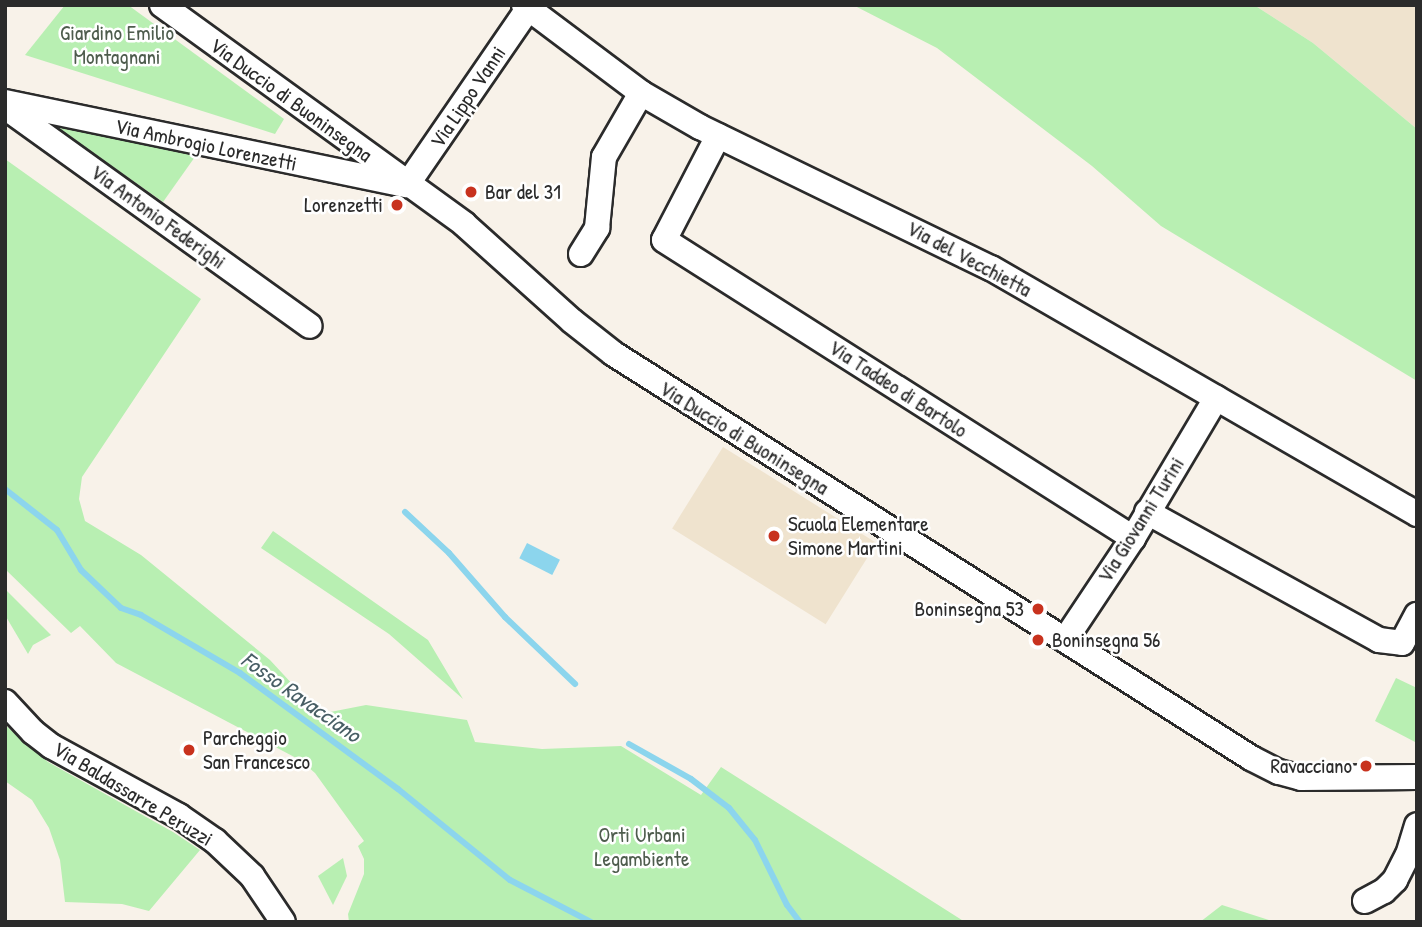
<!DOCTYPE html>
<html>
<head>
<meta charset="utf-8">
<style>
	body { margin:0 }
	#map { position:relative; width:1422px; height:927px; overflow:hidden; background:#f8f2e9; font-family:"Patrick Hand",sans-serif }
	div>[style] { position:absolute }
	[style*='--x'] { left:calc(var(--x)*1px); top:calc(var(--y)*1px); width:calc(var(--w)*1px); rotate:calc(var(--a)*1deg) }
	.built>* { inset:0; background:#efe3ce; transform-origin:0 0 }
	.green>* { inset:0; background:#b8efb2 }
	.water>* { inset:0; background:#8cd5ed; transform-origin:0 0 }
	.stream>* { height:6px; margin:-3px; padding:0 3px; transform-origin:3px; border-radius:3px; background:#8cd5ed }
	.roads { filter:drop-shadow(2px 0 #2b2b2b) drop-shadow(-2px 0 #2b2b2b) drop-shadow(0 2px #2b2b2b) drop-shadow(0 -2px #2b2b2b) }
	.minor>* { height:24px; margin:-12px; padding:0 12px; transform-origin:12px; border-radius:12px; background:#fff }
	.dots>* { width:19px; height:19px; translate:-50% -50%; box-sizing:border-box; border:4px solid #fff; border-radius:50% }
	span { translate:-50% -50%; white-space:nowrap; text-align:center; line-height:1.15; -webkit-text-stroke:5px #fff; paint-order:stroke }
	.park-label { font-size:21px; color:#4e5c4d }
	.street-label { font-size:21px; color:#2b2b2b }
	.poi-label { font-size:21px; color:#2b2b2b }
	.left { translate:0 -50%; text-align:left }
	.right { translate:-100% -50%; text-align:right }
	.water-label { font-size:23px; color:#485e65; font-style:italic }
	.frame { position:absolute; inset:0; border:7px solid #2b2b2b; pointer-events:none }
</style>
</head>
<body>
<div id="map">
	<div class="built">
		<i style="clip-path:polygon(1254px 5px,1417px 5px,1417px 129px,1313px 43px)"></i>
		<i style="left:723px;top:447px;width:181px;height:96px;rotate:32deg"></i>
	</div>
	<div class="green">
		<i style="clip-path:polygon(65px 5px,128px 5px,284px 119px,275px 134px,25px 55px)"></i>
		<i style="clip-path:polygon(853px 5px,1254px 5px,1313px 43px,1417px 129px,1417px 381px,1161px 226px,1092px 166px,937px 48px)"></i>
		<i style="clip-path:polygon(48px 121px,197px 154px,163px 202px)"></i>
		<i style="clip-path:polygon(5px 159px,201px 299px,82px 477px,79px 499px,85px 521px,141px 555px,270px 660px,320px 714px,366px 705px,467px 720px,475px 742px,542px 749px,621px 746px,701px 795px,721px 767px,965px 922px,349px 922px,348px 914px,364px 874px,364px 859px,358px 846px,364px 841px,315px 773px,300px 760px,116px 663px,80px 626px,71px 633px,5px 569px)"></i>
		<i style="clip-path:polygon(273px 531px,428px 640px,463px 699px,389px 634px,261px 548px)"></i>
		<i style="clip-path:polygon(5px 589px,51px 635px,33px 645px,28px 654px,5px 615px)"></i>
		<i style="clip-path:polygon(1396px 678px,1417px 688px,1417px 743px,1375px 721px)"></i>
		<i style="clip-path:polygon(5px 725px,48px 762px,173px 832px,200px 850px,149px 911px,122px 904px,65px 902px,60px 860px,49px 828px,32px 800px,5px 781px)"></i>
		<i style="clip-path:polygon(343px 858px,347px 876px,333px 905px,318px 876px)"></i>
		<i style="clip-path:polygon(1222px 905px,1275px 922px,1200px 922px)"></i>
	</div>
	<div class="water">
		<i style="left:527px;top:543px;width:37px;height:17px;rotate:27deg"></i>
	</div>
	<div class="stream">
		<i style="--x:5;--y:489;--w:66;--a:38.3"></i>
		<i style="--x:57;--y:530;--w:47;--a:59"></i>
		<i style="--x:81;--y:570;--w:55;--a:43.5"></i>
		<i style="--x:121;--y:608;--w:21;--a:19"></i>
		<i style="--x:141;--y:615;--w:115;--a:30.4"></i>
		<i style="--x:240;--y:673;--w:196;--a:36.3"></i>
		<i style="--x:398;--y:789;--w:144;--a:39.1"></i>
		<i style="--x:510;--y:880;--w:91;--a:27.4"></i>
		<i style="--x:405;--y:512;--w:60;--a:43"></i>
		<i style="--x:449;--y:553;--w:85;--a:48.8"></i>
		<i style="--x:505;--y:617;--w:97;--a:43.7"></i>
		<i style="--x:629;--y:744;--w:71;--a:29.4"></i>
		<i style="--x:691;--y:779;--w:48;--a:37.3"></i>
		<i style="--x:729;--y:808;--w:41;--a:50.9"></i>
		<i style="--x:755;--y:840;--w:72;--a:63.8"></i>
		<i style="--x:787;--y:905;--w:21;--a:53"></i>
	</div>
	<div class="roads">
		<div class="minor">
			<i style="--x:162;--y:5;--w:373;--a:35.9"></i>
			<i style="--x:464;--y:224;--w:145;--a:41.9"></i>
			<i style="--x:572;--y:321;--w:53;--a:38.2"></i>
			<i style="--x:614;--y:354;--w:754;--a:32.38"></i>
			<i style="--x:1251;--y:758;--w:31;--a:27"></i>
			<i style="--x:1279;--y:772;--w:23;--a:15"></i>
			<i style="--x:1301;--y:778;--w:116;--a:-0.5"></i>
			<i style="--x:524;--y:5;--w:146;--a:36.9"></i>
			<i style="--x:641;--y:93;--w:68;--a:30"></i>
			<i style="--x:700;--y:127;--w:323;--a:25.9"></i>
			<i style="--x:991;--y:268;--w:492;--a:30"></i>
			<i style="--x:5;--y:102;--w:410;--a:11.7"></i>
			<i style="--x:5;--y:107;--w:375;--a:35.7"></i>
			<i style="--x:718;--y:136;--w:117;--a:117.4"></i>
			<i style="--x:664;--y:240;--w:556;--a:32.43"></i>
			<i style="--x:407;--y:185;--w:214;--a:-55.5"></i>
			<i style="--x:581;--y:254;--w:31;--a:-58"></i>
			<i style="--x:597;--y:228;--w:71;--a:-84.4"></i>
			<i style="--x:604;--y:157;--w:74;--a:-60"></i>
			<i style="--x:1147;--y:512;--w:265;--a:28.9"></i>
			<i style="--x:1379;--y:640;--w:23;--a:7"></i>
			<i style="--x:1402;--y:643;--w:32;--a:-62"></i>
			<i style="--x:1065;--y:640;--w:123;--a:-56.3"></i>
			<i style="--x:1133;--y:538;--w:163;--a:-59.3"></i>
			<i style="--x:5;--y:702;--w:41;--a:47"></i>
			<i style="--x:33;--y:732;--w:23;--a:38"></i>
			<i style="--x:51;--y:746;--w:146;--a:28.7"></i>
			<i style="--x:179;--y:816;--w:44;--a:34.8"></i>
			<i style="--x:215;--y:841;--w:51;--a:43.4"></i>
			<i style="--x:252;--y:876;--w:55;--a:56"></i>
			<i style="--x:1365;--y:901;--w:21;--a:-28"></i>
			<i style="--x:1384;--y:891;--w:16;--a:-45"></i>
			<i style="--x:1395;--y:880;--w:28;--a:-63"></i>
			<i style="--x:1408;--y:855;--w:31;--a:-73"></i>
		</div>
	</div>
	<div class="dots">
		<i style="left:471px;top:192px;background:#c8321e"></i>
		<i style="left:397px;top:205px;background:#c8321e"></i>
		<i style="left:774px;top:536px;background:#c8321e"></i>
		<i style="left:1038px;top:609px;background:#c8321e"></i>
		<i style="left:1038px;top:640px;background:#c8321e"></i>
		<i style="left:189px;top:750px;background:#c8321e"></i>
		<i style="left:1366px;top:766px;background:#c8321e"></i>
	</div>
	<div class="park-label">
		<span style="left:117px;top:45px">Giardino Emilio<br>Montagnani</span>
		<span style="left:642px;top:847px">Orti Urbani<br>Legambiente</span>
	</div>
	<div class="street-label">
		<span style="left:468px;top:97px;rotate:-56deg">Via Lippo Vanni</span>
		<span style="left:291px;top:100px;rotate:36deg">Via Duccio di Buoninsegna</span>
		<span style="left:206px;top:145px;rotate:12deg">Via Ambrogio Lorenzetti</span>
		<span style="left:158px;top:217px;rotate:36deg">Via Antonio Federighi</span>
		<span style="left:969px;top:259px;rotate:28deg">Via del Vecchietta</span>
		<span style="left:898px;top:389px;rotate:33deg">Via Taddeo di Bartolo</span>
		<span style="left:744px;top:438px;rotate:32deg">Via Duccio di Buoninsegna</span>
		<span style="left:1141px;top:520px;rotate:-58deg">Via Giovanni Turini</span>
		<span style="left:133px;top:794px;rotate:31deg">Via Baldassarre Peruzzi</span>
	</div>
	<div class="poi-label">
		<span class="left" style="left:485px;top:192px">Bar del 31</span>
		<span class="right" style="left:383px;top:205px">Lorenzetti</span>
		<span class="left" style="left:788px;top:536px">Scuola Elementare<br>Simone Martini</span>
		<span class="right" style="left:1024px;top:609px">Boninsegna 53</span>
		<span class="left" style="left:1052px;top:640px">Boninsegna 56</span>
		<span class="left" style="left:203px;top:750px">Parcheggio<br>San Francesco</span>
		<span class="right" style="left:1352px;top:766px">Ravacciano</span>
	</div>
	<div class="water-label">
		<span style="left:301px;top:697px;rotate:35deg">Fosso Ravacciano</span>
	</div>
	<div class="frame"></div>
</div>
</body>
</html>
